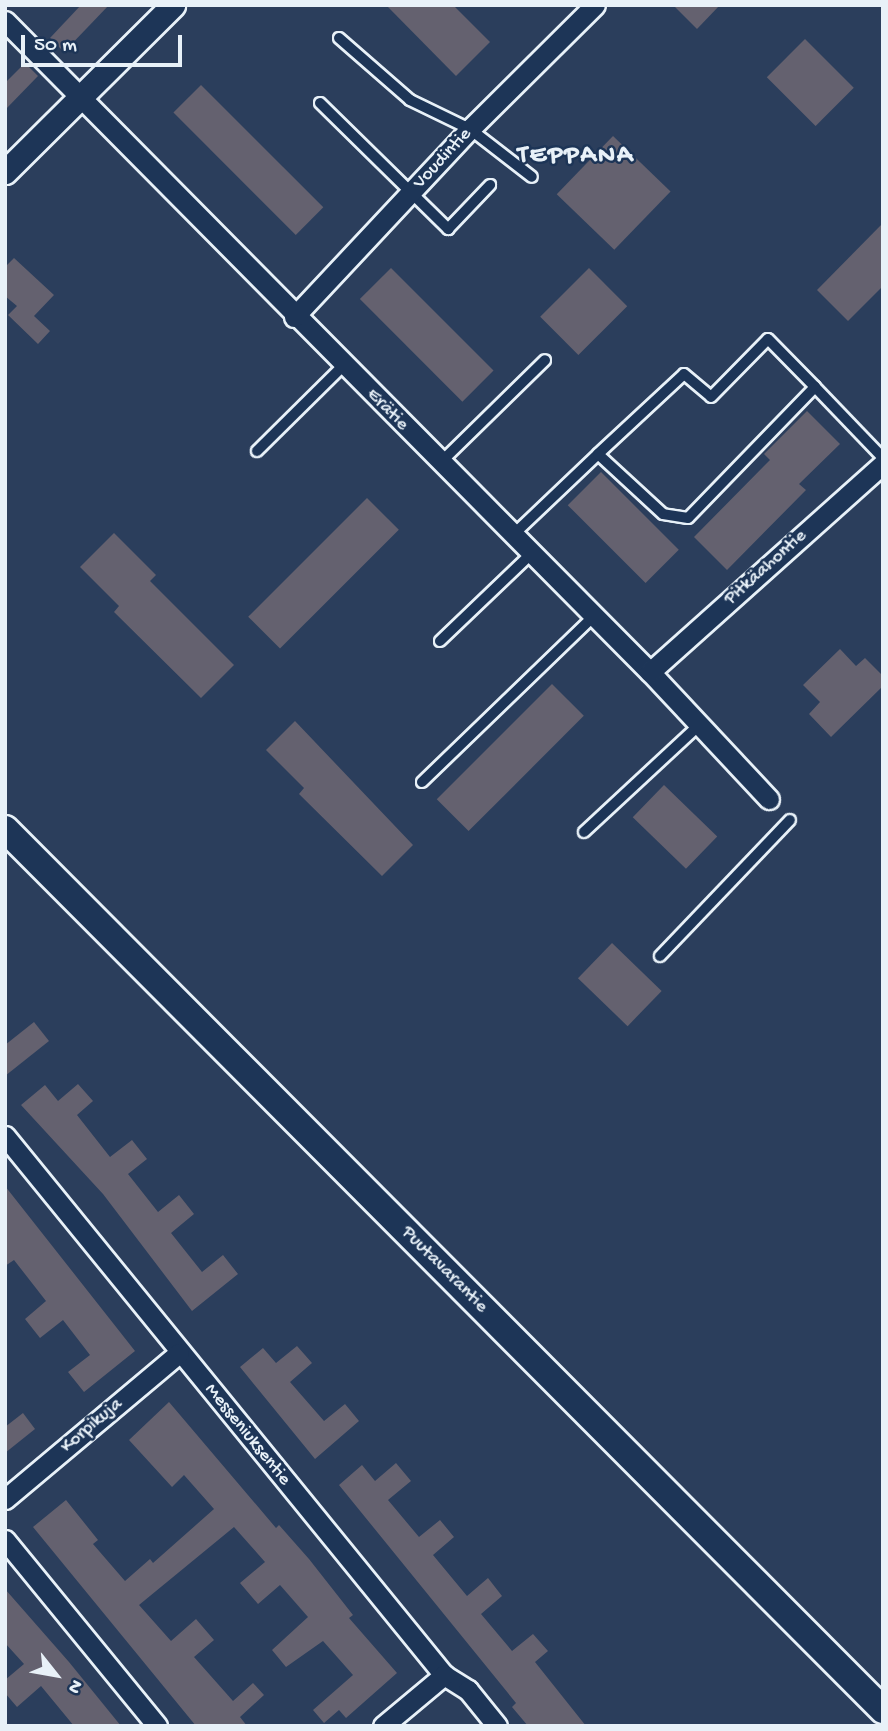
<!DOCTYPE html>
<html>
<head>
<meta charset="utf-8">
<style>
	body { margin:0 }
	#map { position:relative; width:888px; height:1731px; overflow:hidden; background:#2b3e5c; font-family:"Gochi Hand",sans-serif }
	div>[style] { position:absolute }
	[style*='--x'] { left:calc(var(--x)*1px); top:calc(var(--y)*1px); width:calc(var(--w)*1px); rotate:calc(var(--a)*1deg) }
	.building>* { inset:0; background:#64616f; transform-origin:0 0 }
	.roads { filter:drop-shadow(2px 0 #e8f1f8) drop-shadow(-2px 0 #e8f1f8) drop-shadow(0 2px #e8f1f8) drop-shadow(0 -2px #e8f1f8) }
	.service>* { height:10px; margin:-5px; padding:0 5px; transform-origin:5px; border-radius:5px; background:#1d3557 }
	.minor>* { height:19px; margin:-9.5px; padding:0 9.5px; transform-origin:9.5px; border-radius:9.5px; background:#1d3557 }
	.tertiary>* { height:23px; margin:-11.5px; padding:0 11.5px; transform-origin:11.5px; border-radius:11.5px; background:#1d3557 }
	.secondary>* { height:26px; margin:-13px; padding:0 13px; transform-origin:13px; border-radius:13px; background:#1d3557 }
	span { translate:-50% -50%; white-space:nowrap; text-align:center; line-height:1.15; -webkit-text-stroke:5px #1d3557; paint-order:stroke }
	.street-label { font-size:19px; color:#e8f1f8 }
	.district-label { font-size:26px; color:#e8f1f8; font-weight:700; letter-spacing:2px }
	.frame { position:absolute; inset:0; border:7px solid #e8f1f8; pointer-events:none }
	.north { position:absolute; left:21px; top:1640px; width:70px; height:70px; -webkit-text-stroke:5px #1d3557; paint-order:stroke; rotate:121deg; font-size:19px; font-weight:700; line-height:28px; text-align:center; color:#e8f1f8 }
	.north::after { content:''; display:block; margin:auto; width:24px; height:32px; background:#e8f1f8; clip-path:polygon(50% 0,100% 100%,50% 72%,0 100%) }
	.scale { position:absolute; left:21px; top:35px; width:161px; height:32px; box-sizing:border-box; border:4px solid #e8f1f8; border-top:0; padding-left:9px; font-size:21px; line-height:24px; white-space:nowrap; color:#e8f1f8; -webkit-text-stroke:5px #1d3557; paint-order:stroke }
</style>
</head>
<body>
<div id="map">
	<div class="building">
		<i style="clip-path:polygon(81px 5px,109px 5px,64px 52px,50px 38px)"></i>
		<i style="clip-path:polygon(386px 5px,453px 5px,490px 42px,456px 76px)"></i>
		<i style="clip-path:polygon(673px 5px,720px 5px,697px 29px)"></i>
		<i style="left:805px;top:39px;width:69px;height:54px;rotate:45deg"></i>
		<i style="clip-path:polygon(25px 63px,38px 76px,5px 110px,5px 83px)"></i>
		<i style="left:201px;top:85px;width:173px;height:39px;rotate:45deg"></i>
		<i style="left:613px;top:136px;width:80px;height:81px;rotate:44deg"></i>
		<i style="clip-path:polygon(883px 223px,883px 286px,848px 321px,817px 290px)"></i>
		<i style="clip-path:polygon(14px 258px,54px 295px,34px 316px,50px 331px,38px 344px,8px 315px,17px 306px,5px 296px,5px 267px)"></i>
		<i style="left:391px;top:268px;width:145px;height:44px;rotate:45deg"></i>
		<i style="left:589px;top:268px;width:54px;height:69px;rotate:45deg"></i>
		<i style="clip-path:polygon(807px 411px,840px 444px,799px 484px,806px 490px,727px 570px,694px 537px,770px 460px,764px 454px)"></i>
		<i style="left:601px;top:472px;width:110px;height:47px;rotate:45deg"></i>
		<i style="left:367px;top:498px;width:45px;height:168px;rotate:45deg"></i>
		<i style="clip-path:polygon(114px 533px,156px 575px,150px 581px,234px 665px,201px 698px,114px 612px,119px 606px,80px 567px)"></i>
		<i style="clip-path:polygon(840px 649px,856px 666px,865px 658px,883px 676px,883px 686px,831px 737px,809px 714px,820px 702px,803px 685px)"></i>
		<i style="left:552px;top:684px;width:45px;height:163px;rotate:45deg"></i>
		<i style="clip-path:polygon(295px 721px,413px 845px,382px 876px,299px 794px,304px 788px,266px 750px)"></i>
		<i style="left:664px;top:785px;width:74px;height:45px;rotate:44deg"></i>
		<i style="left:612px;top:943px;width:69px;height:49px;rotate:44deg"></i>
		<i style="clip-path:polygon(34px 1022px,49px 1041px,5px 1076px,5px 1045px)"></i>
		<i style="clip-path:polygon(78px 1084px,93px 1101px,77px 1115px,110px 1157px,132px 1140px,147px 1159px,128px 1174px,158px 1212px,179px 1195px,194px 1214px,171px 1233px,202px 1272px,223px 1255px,238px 1274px,192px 1311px,103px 1194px,21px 1105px,45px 1085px,58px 1101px)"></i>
		<i style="clip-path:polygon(5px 1186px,135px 1351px,84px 1392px,68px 1372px,90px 1355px,63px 1320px,40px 1338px,25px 1319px,46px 1301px,14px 1260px,5px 1266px)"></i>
		<i style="clip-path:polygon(297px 1346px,312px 1363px,290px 1382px,324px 1421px,345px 1404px,359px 1421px,315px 1459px,240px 1367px,263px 1348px,276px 1363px)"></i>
		<i style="clip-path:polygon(169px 1402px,276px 1528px,279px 1525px,309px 1559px,353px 1615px,349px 1618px,397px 1673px,346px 1718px,339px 1710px,324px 1723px,313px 1710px,353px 1675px,323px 1641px,286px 1667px,272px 1650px,308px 1617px,280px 1585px,258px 1604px,240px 1583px,265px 1562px,234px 1527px,139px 1605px,171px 1641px,196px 1619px,214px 1640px,194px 1657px,233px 1701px,253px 1683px,264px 1695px,240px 1717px,247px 1726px,196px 1726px,33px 1527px,66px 1500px,98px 1540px,93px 1544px,125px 1581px,150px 1559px,153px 1563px,214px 1509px,184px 1475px,172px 1487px,129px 1440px)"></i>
		<i style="clip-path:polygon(23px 1413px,35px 1429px,5px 1453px,5px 1427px)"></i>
		<i style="clip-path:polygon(396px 1463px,411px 1481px,388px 1500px,419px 1537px,440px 1520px,454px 1537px,433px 1555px,467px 1596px,488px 1578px,502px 1596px,481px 1614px,512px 1651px,533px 1634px,548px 1651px,535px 1662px,586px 1726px,528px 1726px,512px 1707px,516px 1703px,339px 1485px,362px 1465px,375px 1481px)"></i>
		<i style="clip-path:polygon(5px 1589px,69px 1662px,121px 1726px,74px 1726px,41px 1686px,17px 1707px,5px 1693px,5px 1680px,24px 1664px,5px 1643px)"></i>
	</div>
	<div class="roads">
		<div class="service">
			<i style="--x:339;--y:38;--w:94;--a:41.1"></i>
			<i style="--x:410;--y:100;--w:67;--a:25.8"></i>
			<i style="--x:470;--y:129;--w:78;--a:37.7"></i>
			<i style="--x:320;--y:103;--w:180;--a:44.5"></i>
			<i style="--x:448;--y:229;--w:61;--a:-46.3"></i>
			<i style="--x:815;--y:387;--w:98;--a:46.2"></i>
			<i style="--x:257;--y:451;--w:121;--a:-44.7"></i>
			<i style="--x:440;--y:463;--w:147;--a:-44.4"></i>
			<i style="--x:513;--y:535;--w:117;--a:-43.6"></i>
			<i style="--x:598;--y:454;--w:117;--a:-42.9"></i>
			<i style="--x:684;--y:374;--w:35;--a:40"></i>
			<i style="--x:711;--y:397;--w:81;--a:-45.5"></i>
			<i style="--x:768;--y:339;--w:67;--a:45.6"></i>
			<i style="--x:815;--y:387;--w:182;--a:134.1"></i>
			<i style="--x:688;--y:518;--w:25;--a:-171"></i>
			<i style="--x:663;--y:514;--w:88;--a:-137.3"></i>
			<i style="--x:440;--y:641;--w:126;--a:-43.7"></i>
			<i style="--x:422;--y:782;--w:239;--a:-44"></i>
			<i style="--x:584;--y:832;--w:157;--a:-42.9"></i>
			<i style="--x:660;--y:956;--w:188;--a:-46.3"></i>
		</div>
		<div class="minor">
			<i style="--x:5;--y:21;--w:916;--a:45.27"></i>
			<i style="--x:650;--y:672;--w:174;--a:46.9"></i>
			<i style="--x:294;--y:317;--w:258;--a:-46.9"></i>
			<i style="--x:470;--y:129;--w:176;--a:-44.8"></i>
			<i style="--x:650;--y:672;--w:312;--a:-41.8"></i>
			<i style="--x:5;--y:1136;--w:695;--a:50.84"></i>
			<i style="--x:444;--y:1675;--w:28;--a:32"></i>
			<i style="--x:468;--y:1690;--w:46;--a:51.1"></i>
			<i style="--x:5;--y:1499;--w:227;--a:-40"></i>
			<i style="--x:5;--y:1540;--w:240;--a:50.7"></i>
			<i style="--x:383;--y:1726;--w:80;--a:-39.9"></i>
		</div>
		<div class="tertiary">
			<i style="--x:5;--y:172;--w:237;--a:-44.8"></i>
		</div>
		<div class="secondary">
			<i style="--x:5;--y:829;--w:1244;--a:45.1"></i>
		</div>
	</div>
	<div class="street-label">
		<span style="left:443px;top:159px;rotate:-47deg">Voudintie</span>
		<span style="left:387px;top:410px;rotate:45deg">Erätie</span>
		<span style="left:766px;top:568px;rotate:-42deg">Pitkäahontie</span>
		<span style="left:444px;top:1270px;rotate:45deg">Puutavarantie</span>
		<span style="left:92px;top:1426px;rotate:-40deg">Korpikuja</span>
		<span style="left:247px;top:1435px;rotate:51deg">Messeniuksentie</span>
	</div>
	<div class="district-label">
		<span style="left:576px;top:157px">TEPPANA</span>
	</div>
	<div class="frame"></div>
	<div class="north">N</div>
	<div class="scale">50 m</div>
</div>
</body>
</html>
